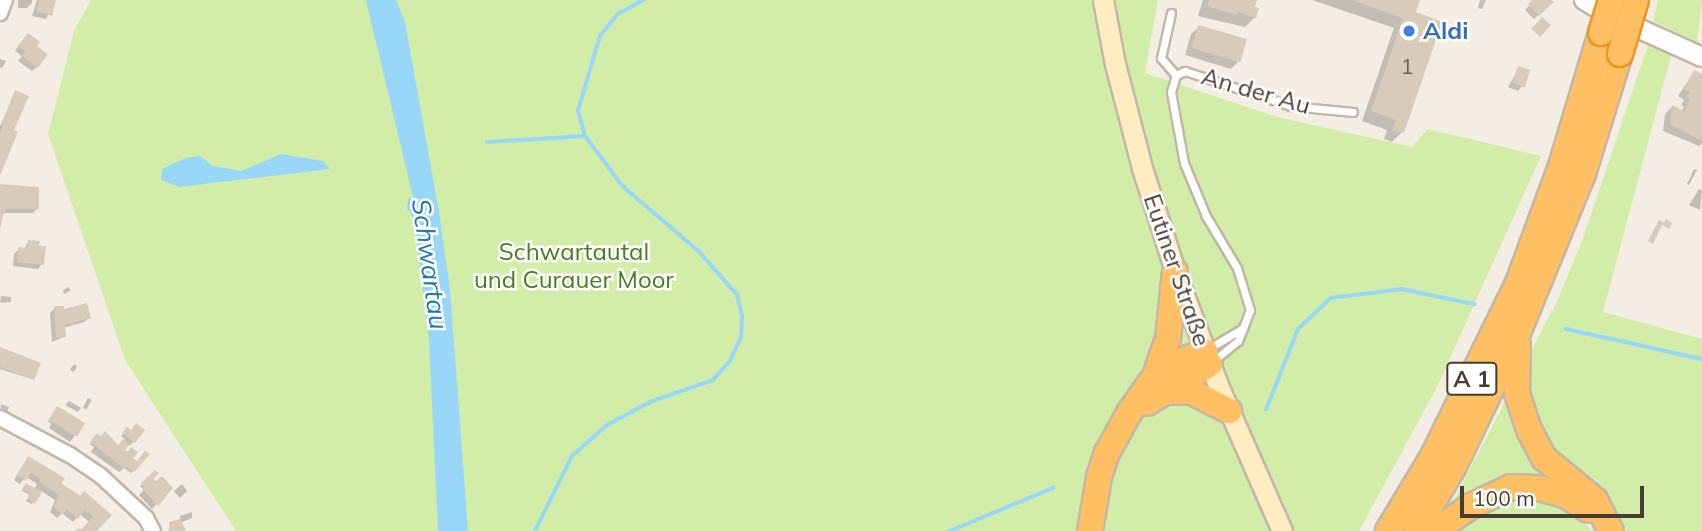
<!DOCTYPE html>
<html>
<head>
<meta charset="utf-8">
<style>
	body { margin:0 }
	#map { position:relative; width:1702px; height:531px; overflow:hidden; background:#f3ede3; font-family:Mulish,sans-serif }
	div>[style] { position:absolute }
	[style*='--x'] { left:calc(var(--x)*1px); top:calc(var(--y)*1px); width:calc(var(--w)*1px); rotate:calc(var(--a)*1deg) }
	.green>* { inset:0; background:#d2eda7 }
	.water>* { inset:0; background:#98d7f8 }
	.shadow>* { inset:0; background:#0003; transform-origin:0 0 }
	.stream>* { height:3.5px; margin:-1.75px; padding:0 1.75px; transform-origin:1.75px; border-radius:1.75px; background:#98d7f8 }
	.building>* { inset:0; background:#d9cbba; transform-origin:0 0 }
	.roads { filter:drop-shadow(2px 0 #c3b7a7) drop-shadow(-2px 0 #c3b7a7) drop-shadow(0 2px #c3b7a7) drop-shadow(0 -2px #c3b7a7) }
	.service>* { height:7px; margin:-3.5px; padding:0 3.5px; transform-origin:3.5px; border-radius:3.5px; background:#fff }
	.minor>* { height:14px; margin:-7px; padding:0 7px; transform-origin:7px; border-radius:7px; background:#fff }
	.tertiary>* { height:18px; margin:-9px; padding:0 9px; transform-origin:9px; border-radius:9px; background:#fff }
	.secondary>* { height:19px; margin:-9.5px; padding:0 9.5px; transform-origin:9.5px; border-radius:9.5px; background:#ffecc1 }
	.motorway>* { height:24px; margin:-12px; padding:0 12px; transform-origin:12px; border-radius:12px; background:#ffbf62 }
	.bridges { filter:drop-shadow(2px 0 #ed9423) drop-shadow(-2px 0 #ed9423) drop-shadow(0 2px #ed9423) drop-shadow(0 -2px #ed9423) }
	.motorway-bridge>* { height:24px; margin:-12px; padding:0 12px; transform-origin:12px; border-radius:12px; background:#ffbf62 }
	.dots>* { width:19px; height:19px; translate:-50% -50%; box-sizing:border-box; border:4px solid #fff; border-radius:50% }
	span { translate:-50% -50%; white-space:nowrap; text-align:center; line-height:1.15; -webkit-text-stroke:5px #fff; paint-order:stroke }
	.number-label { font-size:21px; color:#6b6054 }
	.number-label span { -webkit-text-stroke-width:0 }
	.shield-label span { padding:2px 5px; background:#fff; border:2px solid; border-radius:5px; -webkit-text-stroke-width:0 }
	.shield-label { font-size:23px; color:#463d32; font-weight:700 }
	.shop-label { font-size:24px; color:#366cbe; font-weight:700 }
	.left { translate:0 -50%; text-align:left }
	.street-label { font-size:24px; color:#463d32 }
	.park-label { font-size:24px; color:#4a7d20 }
	.water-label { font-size:26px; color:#1f7aab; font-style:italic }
	.scale { position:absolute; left:1460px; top:486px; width:184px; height:32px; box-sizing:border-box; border:4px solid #463d32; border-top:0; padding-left:9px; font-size:21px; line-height:24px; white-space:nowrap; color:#463d32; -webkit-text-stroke:5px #fff; paint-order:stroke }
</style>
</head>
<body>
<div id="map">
	<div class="green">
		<i style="clip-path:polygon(91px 0,1158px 0,1145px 73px,1277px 117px,1412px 147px,1428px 129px,1541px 156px,1437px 387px,1359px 531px,236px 531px,125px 360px,48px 134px,74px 31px)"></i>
		<i style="clip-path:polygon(1658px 0,1702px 0,1697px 42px,1653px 21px)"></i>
		<i style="clip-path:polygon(1649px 42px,1672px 52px,1603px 312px,1702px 339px,1702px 531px,1627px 531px,1601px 493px,1575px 512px,1591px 531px,1438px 531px,1558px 299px,1582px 241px)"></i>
	</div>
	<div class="water">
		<i style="clip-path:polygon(366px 0,396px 0,405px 22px,439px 212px,450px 289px,468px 531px,438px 531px,429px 340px,413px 217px,407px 208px,408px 199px,413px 197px)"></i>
		<i style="clip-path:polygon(281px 154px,323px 161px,330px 169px,179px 187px,161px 180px,162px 169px,186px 158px,200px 156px,213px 166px,241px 171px)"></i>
	</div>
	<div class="shadow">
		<i style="clip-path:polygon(18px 0,32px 0,32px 3px,27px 8px,18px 8px)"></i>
		<i style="clip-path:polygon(37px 0,55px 0,46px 19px,32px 16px)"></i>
		<i style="clip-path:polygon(1203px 0,1255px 0,1255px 17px,1245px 27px,1198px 16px)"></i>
		<i style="clip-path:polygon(1312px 0,1418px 0,1413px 13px,1402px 132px,1392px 142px,1384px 139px,1387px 130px,1362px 121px,1394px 28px)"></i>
		<i style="clip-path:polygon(1480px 0,1486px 0,1482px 9px,1478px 8px)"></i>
		<i style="clip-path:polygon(1535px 0,1551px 2px,1534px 19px,1525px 10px)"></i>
		<i style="clip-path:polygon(1199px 27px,1238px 62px,1231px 69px,1185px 55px,1191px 34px)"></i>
		<i style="clip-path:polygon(23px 40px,35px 46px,37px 67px,32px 71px,18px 61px,22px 56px,15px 51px)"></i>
		<i style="clip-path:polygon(0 59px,6px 61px,2px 68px,0 67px)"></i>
		<i style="clip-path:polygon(1519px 68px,1522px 86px,1518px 91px,1508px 87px)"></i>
		<i style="clip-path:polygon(1694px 72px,1702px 76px,1702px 143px,1699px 146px,1663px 131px,1665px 114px,1672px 107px,1681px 112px,1684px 107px,1681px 105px,1684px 100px,1678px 96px)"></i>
		<i style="clip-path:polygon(16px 92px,12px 131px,0 171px,0 126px)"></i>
		<i style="clip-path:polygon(1694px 169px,1697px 170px,1689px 185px,1687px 184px)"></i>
		<i style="clip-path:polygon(0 186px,37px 209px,33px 213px,3px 213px,0 229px)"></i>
		<i style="clip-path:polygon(1699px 189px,1702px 190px,1700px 210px,1689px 205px)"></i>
		<i style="clip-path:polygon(28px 242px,42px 264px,38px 269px,13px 266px,14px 254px,19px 249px,24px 250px)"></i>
		<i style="clip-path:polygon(69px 287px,70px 291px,64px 294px,63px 290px)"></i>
		<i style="clip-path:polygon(1px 296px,11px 297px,11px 302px,0 303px)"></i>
		<i style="clip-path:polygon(55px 308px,62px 311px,89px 318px,84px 322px,63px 328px,64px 337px,52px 342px,50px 313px)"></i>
		<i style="clip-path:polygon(0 349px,32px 379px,0 369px)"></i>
		<i style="left:74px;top:364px;width:4px;height:7px;rotate:34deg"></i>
		<i style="left:88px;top:398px;width:4px;height:11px;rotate:27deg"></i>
		<i style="clip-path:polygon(69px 401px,81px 408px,78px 412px,65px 405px)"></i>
		<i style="clip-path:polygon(1px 404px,9px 407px,6px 414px,0 414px)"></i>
		<i style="clip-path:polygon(55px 410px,83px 424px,70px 442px,49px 428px,51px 424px,48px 421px)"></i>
		<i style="clip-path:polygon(125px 431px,134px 442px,122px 450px,126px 464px,137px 463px,147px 454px,131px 473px,124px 468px,119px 472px,91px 452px,94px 447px,90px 444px,97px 436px,118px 447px,125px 439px,121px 436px)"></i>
		<i style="clip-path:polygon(28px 458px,59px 483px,110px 515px,94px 531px,82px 531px,89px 522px,80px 514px,73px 522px,62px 513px,57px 518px,50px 512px,55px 500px,41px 491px,32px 504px,26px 501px,30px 495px,22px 491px,24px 487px,34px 490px,37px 484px,26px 477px,20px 484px,14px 480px)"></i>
		<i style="clip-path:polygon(155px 472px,151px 479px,171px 488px,152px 509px,139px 495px,144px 490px,140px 486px)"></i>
		<i style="clip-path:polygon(182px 484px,187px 491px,180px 498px,174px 491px)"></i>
		<i style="clip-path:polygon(192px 512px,192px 518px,180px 523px,184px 531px,169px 531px,170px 524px,180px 521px,180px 516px)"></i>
	</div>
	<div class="stream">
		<i style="--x:487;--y:142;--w:98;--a:-3.5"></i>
		<i style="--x:1566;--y:329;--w:139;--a:12.4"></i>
		<i style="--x:1266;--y:410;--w:87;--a:-68.4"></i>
		<i style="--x:1298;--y:329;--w:45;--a:-43.2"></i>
		<i style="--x:1331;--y:298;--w:72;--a:-7.2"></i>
		<i style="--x:1402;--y:289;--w:74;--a:11.8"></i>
		<i style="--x:535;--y:531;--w:84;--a:-63.7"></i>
		<i style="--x:572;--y:456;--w:47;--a:-41.5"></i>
		<i style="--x:607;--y:425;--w:49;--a:-28.1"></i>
		<i style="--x:650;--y:402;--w:67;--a:-19.2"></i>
		<i style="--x:713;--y:380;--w:25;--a:-48"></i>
		<i style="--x:730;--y:361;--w:26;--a:-65"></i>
		<i style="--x:741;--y:337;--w:21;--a:-87"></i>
		<i style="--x:742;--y:316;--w:22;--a:-103"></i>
		<i style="--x:737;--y:295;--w:57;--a:-131.5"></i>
		<i style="--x:699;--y:252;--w:101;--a:-139.4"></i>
		<i style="--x:622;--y:186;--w:62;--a:-126.5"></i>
		<i style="--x:585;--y:136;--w:26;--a:-106"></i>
		<i style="--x:578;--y:111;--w:78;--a:-73.7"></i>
		<i style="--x:600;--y:36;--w:28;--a:-51"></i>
		<i style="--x:618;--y:14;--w:29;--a:-29"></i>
		<i style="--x:950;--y:531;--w:112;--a:-22.7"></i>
	</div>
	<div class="building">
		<i style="clip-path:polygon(39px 0,56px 0,52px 16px,36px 11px)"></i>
		<i style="clip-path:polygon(1209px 0,1257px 0,1255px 7px,1259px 8px,1256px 18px,1238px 12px,1237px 15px,1207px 6px)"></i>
		<i style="clip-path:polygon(1351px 0,1420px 0,1416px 12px,1442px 22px,1404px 133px,1392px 130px,1396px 120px,1371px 111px,1403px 18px)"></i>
		<i style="clip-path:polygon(1532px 0,1551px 0,1554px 2px,1539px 16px,1528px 4px)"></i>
		<i style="left:1542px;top:17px;width:12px;height:16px;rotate:42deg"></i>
		<i style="left:1198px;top:25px;width:51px;height:24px;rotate:16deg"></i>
		<i style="clip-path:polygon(28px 33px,40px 42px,37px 46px,48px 54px,38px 68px,22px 56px,25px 51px,18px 46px)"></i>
		<i style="left:1518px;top:66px;width:13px;height:18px;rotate:18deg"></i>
		<i style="clip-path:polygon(1694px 70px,1702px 74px,1702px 141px,1670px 124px,1672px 105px,1684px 111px,1690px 99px,1687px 97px,1690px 92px,1684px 89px)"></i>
		<i style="clip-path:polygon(15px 90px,29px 96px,14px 130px,18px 132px,0 176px,0 134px,3px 126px,1px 125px)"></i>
		<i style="clip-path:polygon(0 184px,39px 187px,39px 209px,6px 209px,0 224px)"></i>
		<i style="clip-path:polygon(1666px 219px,1672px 223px,1669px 229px,1662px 225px,1653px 244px,1648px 241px,1659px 220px,1664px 223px)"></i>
		<i style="clip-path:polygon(28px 240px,40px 241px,39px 246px,46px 246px,44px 265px,17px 262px,18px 247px,27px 248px)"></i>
		<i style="clip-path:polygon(87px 303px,91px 318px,65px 325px,66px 337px,56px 338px,54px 306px,64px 306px,64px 309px)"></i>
		<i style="clip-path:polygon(0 347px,41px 363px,34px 380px,0 367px)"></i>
		<i style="left:57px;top:406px;width:33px;height:16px;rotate:31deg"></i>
		<i style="clip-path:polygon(136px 423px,145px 430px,135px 443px,122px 433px,127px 427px,131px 430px)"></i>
		<i style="clip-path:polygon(105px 431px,118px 445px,123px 439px,129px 444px,125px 450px,127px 452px,131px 447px,138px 452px,133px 458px,137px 461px,145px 451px,150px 454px,134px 472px,127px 467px,125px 469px,90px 442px,97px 433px,101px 436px)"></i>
		<i style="clip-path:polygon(28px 456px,65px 478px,61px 483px,80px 496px,84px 491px,112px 515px,97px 531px,75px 531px,78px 528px,81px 530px,93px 516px,85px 510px,78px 519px,67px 509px,63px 514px,54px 507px,59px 495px,39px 482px,41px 479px,31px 473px,26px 481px,17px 475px)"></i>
		<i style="clip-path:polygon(155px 470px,159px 473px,153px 479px,156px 481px,162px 476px,173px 488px,158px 506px,142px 489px,144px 487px,141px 483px)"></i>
		<i style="clip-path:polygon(26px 483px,42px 492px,35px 504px,27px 499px,30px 493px,22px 489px)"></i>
		<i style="clip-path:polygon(180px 519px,186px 531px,170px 531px,169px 522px)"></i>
	</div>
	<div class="roads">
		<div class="service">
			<i style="--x:1171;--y:13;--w:46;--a:102.5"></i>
			<i style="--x:1161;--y:58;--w:23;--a:49"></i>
			<i style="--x:1208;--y:349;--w:41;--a:-31"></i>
			<i style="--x:1213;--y:361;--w:32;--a:-39"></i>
			<i style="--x:1238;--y:341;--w:33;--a:-69"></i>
			<i style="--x:1250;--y:310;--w:44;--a:-107.2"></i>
			<i style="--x:1237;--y:268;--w:61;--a:-120.8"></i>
			<i style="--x:1206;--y:216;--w:57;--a:-112.5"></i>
			<i style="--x:1184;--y:163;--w:72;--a:-100.4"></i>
			<i style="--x:1171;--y:92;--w:18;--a:-74"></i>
			<i style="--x:1176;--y:75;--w:10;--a:-24"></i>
			<i style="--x:1185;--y:71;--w:112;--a:18.3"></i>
			<i style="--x:1291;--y:106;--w:62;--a:5.5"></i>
		</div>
		<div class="minor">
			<i style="--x:0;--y:13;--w:14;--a:-69"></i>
			<i style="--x:0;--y:418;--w:79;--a:27.9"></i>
			<i style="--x:70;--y:455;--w:37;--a:34"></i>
			<i style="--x:101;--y:476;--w:62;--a:43"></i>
			<i style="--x:146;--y:518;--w:15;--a:62"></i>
		</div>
		<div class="tertiary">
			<i style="--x:1584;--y:0;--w:29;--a:31"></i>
			<i style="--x:1609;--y:15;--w:102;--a:24.3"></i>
		</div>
		<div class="secondary">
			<i style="--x:1103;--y:0;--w:65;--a:79.4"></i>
			<i style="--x:1115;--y:64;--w:107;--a:75.4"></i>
			<i style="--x:1142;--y:168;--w:108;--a:72.2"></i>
			<i style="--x:1175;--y:271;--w:122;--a:69.3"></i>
			<i style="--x:1218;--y:385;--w:159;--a:66.3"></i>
		</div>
		<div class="motorway">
			<i style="--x:1518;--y:345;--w:48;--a:91.2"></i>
			<i style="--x:1517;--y:393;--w:39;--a:72"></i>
			<i style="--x:1529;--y:430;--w:32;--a:62"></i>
			<i style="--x:1544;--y:458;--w:66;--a:39.5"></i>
			<i style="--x:1595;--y:500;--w:35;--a:63"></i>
			<i style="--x:1155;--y:376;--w:39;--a:-71"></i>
			<i style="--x:1168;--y:339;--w:68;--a:-84.1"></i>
			<i style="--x:1163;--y:392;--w:29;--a:0"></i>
			<i style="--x:1192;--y:392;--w:42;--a:27.2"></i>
			<i style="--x:1147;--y:403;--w:74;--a:-31.8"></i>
			<i style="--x:1090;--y:531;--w:55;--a:-80.5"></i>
			<i style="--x:1099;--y:477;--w:25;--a:-72"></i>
			<i style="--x:1107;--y:453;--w:46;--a:-61.2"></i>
			<i style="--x:1129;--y:413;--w:45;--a:-54.9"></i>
			<i style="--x:1155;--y:376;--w:19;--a:-35"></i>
			<i style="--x:1171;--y:365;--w:37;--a:-22"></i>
			<i style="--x:1388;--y:531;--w:87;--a:-59"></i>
			<i style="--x:1433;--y:456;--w:193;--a:-63.8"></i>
			<i style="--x:1518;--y:283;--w:125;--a:-69.8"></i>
			<i style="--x:1561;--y:166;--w:139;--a:-73.3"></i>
			<i style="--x:1416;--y:531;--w:73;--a:-59.6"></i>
			<i style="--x:1453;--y:468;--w:150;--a:-64.3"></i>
			<i style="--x:1518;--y:333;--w:172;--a:-67.8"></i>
			<i style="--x:1583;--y:174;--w:126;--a:-72.9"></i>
			<i style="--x:1435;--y:531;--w:44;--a:-34.8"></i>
			<i style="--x:1471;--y:506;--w:44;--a:-25.4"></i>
			<i style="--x:1511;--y:487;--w:27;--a:2"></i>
			<i style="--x:1538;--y:488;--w:28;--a:15"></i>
			<i style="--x:1565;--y:495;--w:27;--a:33"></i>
		</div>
	</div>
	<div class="bridges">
		<div class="motorway-bridge">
			<i style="--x:1601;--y:33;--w:34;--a:-73"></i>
			<i style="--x:1620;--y:54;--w:56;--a:-73.5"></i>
		</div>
	</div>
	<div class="dots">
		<i style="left:1409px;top:31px;background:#3f7fe0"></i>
	</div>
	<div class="number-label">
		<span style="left:1407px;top:66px">1</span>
	</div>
	<div class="shield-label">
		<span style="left:1472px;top:379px">A 1</span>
	</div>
	<div class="shop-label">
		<span class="left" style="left:1423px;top:31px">Aldi</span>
	</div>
	<div class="street-label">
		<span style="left:1256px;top:91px;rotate:16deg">An der Au</span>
		<span style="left:1177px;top:270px;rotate:71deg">Eutiner Straße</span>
	</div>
	<div class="park-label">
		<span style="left:574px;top:266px">Schwartautal<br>und Curauer Moor</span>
	</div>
	<div class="water-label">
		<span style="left:430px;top:264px;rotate:82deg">Schwartau</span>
	</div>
	<div class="scale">100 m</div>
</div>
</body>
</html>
